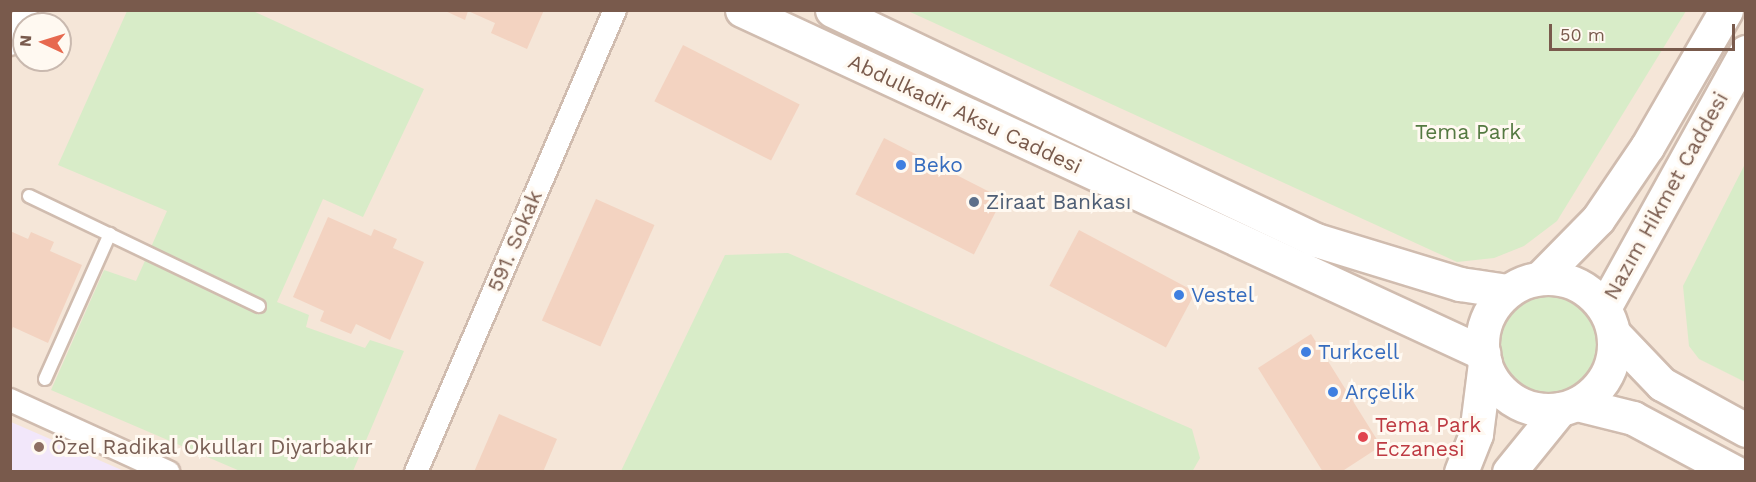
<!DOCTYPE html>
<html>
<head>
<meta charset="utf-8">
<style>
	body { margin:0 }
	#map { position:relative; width:1756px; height:482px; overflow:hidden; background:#fdf5ea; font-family:"Work Sans",sans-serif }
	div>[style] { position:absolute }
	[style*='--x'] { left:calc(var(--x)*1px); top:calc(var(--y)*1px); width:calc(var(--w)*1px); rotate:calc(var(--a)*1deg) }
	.residential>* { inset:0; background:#f5e6d8 }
	.education>* { inset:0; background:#f2e7fa }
	.green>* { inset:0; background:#d8ecc8 }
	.round { border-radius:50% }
	.building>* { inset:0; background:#f3d3c1; transform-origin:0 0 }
	.roads { filter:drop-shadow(2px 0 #d0bcaf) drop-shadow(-2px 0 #d0bcaf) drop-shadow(0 2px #d0bcaf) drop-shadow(0 -2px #d0bcaf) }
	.service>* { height:12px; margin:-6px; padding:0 6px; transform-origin:6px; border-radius:6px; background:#fff }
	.minor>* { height:22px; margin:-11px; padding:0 11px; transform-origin:11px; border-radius:11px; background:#fff }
	.secondary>* { height:33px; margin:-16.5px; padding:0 16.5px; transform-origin:16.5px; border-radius:16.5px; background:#fff }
	.secondary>.ring { margin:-16.5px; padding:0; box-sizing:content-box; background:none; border:33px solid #fff; border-radius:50% }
	.dots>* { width:16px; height:16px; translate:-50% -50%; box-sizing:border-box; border:3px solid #fff9f1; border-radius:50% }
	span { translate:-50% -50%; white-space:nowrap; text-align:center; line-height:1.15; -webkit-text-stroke:6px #fff9f1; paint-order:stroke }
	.street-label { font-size:21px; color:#795a4c }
	.park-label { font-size:21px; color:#547941 }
	.shop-label { font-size:21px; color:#366cbe }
	.left { translate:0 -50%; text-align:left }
	.service-label { font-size:21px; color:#4e5e75 }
	.health-label { font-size:21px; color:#be3a42 }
	.education-label { font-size:21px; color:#785e54 }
	.frame { position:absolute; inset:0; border:12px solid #795a4c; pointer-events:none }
	.north { position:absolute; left:12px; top:12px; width:60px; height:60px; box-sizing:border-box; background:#fff9f1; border:2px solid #c9b9af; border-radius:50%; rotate:274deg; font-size:16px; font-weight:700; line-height:24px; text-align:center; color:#795a4c }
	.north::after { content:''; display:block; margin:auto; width:21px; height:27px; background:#e7694f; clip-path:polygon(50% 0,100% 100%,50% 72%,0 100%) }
	.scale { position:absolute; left:1549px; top:24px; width:186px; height:27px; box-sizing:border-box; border:3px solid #795a4c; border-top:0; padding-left:8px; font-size:18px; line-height:21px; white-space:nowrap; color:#795a4c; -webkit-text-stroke:4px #fff9f1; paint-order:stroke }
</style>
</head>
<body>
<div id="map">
	<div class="residential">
		<i style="clip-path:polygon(evenodd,10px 11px,1745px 11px,1745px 471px,11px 471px,10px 11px,24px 24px,60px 24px,60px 60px,24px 60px,24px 24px)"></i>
	</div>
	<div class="education">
		<i style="clip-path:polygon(11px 422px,124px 471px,11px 471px)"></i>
	</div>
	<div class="green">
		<i style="clip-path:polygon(127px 11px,253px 11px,424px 89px,363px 217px,323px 199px,277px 302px,309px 315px,306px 327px,365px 348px,370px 340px,404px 351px,353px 471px,240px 471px,51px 390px,104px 270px,136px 281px,167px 211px,58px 165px)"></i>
		<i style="clip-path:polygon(908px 11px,1686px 11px,1557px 221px,1524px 246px,1494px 258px,1457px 262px)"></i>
		<i style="clip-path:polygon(1745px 164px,1746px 382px,1745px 382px,1699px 359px,1689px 346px,1683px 286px)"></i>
		<i style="clip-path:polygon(788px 253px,1192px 429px,1200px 458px,1192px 472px,621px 471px,725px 255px)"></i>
		<i class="round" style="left:1496px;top:289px;width:106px;height:106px"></i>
	</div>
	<div class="building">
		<i style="clip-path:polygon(443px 10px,544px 10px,527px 49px,491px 33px,495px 23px,468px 11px,465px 20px)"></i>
		<i style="left:683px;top:45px;width:131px;height:63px;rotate:27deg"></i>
		<i style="left:884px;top:138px;width:133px;height:63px;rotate:27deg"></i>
		<i style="left:596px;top:199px;width:64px;height:133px;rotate:24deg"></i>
		<i style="clip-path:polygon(328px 217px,371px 236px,374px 229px,397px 239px,393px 248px,424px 262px,390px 340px,356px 324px,351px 334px,320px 321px,324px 311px,293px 297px)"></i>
		<i style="left:1079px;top:230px;width:132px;height:63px;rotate:28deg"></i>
		<i style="clip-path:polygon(10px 231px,28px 239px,31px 232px,54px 242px,50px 251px,82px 265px,48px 343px,13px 327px,10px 334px)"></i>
		<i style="clip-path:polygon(1311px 334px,1381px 446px,1341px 472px,1323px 472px,1258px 368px)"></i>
		<i style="clip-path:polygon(499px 414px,557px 439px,543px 472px,474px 472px)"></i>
	</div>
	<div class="roads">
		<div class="service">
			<i style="--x:29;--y:196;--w:255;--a:25.6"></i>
			<i style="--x:45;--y:379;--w:159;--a:-65.9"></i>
		</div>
		<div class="minor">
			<i style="--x:10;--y:44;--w:38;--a:-65"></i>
			<i style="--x:10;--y:400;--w:174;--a:24.5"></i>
			<i style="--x:416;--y:472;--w:503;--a:-66.7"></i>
		</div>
		<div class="secondary">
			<i style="--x:742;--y:10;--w:817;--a:24.84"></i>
			<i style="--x:832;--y:10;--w:536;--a:25.42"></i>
			<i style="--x:1316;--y:240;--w:151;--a:17"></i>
			<i style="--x:1460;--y:284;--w:48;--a:8.5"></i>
			<i style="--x:1541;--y:277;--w:81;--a:-45.5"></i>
			<i style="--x:1598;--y:219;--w:87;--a:-55.8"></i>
			<i style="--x:1647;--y:147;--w:158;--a:-60"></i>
			<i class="ring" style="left:1482px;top:278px;width:99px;height:99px"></i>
			<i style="--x:1604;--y:308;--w:293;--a:-61"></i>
			<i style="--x:1614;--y:334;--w:69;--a:46.2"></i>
			<i style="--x:1662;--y:384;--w:96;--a:28.7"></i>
			<i style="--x:1577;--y:404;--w:58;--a:14"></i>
			<i style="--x:1633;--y:418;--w:115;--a:28.1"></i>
			<i style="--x:1461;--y:472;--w:41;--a:-68.5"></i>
			<i style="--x:1476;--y:434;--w:72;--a:-82.8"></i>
			<i style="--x:1509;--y:472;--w:81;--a:-51"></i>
		</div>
	</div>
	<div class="dots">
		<i style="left:901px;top:165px;background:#3f7fe0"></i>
		<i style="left:974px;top:202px;background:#5c6f8a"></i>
		<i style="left:1179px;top:295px;background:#3f7fe0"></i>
		<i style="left:1306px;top:352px;background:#3f7fe0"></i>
		<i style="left:1333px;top:392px;background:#3f7fe0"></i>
		<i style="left:1363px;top:437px;background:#e0444e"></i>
		<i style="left:39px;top:447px;background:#8d6e63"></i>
	</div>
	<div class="street-label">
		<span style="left:965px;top:114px;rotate:25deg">Abdulkadir Aksu Caddesi</span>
		<span style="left:1666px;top:196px;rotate:-61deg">Nazım Hikmet Caddesi</span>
		<span style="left:515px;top:241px;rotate:-67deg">591. Sokak</span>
	</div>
	<div class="park-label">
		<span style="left:1468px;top:132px">Tema Park</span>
	</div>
	<div class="shop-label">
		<span class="left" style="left:913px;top:165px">Beko</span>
		<span class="left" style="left:1191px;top:295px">Vestel</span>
		<span class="left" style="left:1318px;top:352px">Turkcell</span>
		<span class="left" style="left:1345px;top:392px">Arçelik</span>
	</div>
	<div class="service-label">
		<span class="left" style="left:986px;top:202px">Ziraat Bankası</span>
	</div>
	<div class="health-label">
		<span class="left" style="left:1375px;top:437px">Tema Park<br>Eczanesi</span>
	</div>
	<div class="education-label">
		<span class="left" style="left:51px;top:447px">Özel Radikal Okulları Diyarbakır</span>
	</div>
	<div class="frame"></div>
	<div class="north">N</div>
	<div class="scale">50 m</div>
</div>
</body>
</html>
